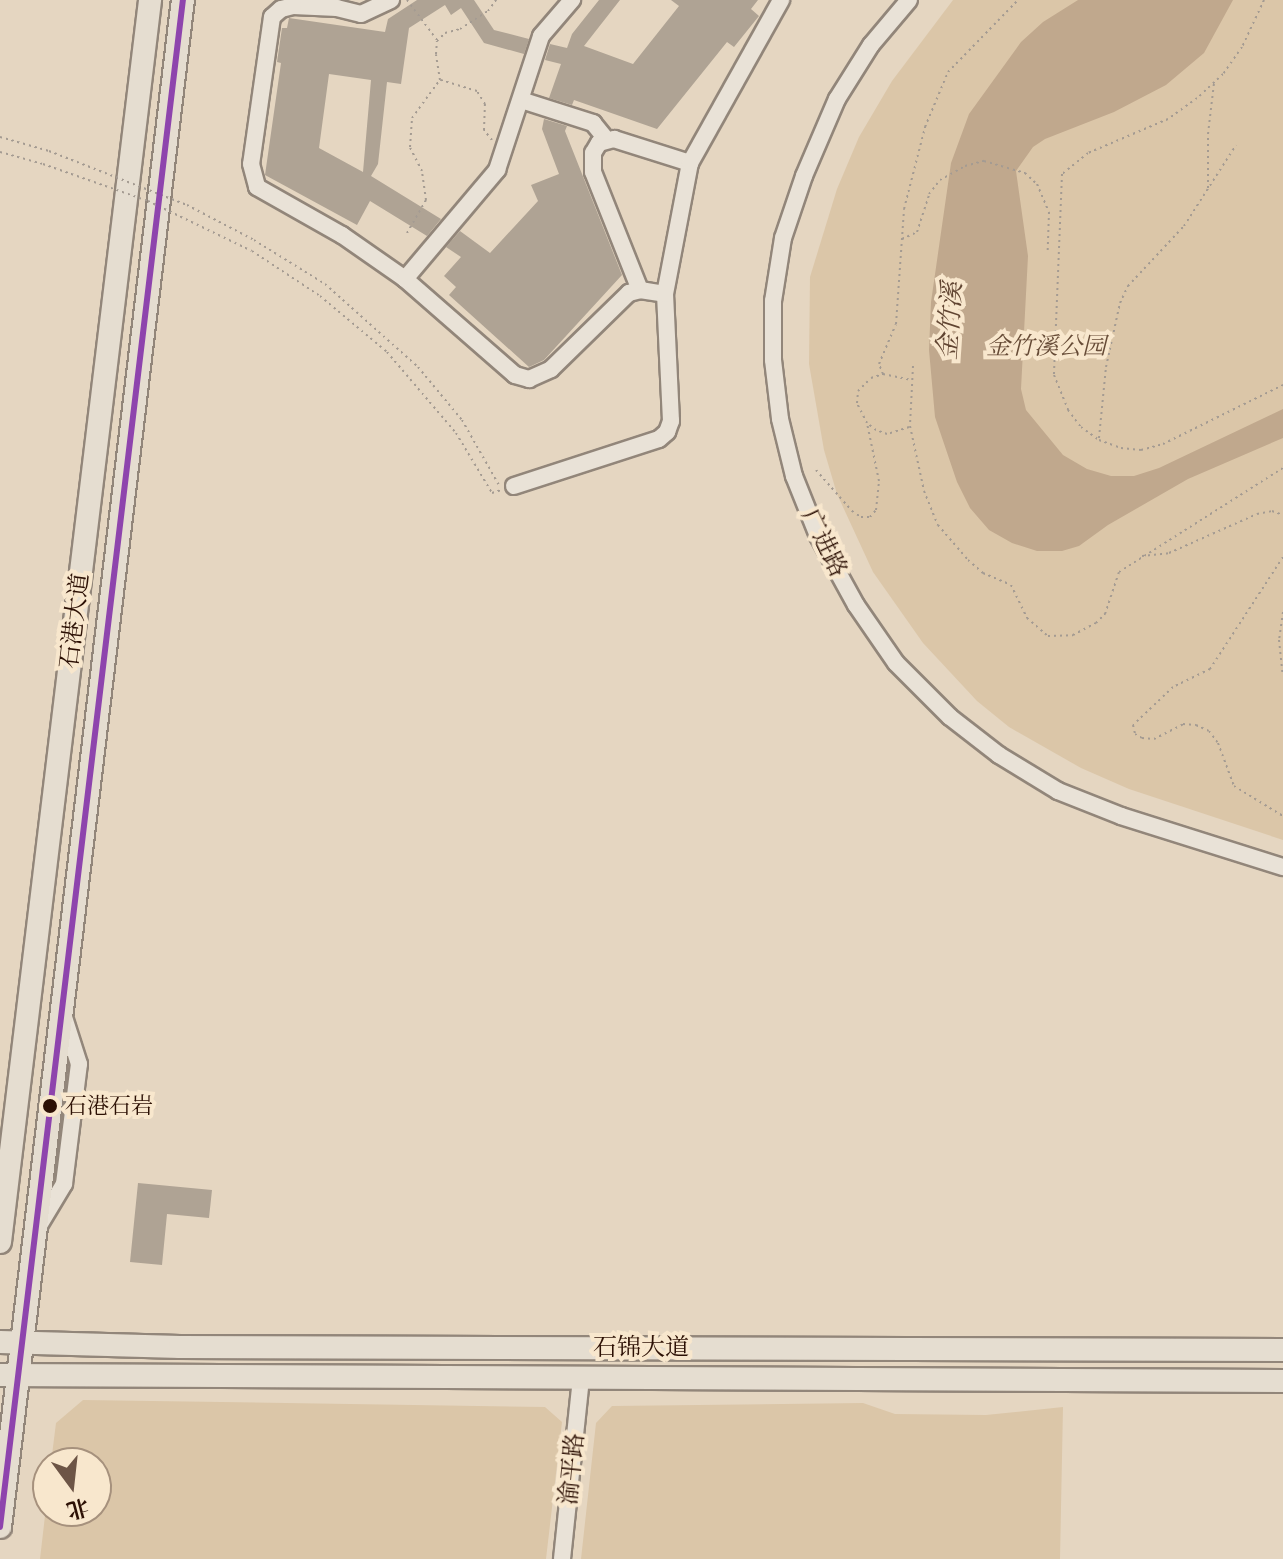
<!DOCTYPE html>
<html>
<head>
<meta charset="utf-8">
<style>
	body { margin:0 }
	#map { position:relative; width:1283px; height:1559px; overflow:hidden; background:#e5d6c1; font-family:"IM FELL Great Primer","Noto Serif SC",serif }
	div>[style] { position:absolute }
	[style*='--x'] { left:calc(var(--x)*1px); top:calc(var(--y)*1px); width:calc(var(--w)*1px); rotate:calc(var(--a)*1deg) }
	.green>* { inset:0; background:#dbc6a8 }
	.water>* { inset:0; background:#c0a88d }
	.building>* { inset:0; background:#afa394 }
	.path>* { height:2px; margin-top:-1px; transform-origin:0; background:repeating-linear-gradient(90deg,#a49b92 0 2px,transparent 0 6px) }
	.roads { filter:drop-shadow(2px 0 #92867a) drop-shadow(-2px 0 #92867a) drop-shadow(0 2px #92867a) drop-shadow(0 -2px #92867a) }
	.minor>* { height:16px; margin:-8px; padding:0 8px; transform-origin:8px; border-radius:8px; background:#e9e2d7 }
	.major>* { height:22px; margin:-11px; padding:0 11px; transform-origin:11px; border-radius:11px; background:#e5ddd0 }
	.path-bridge>* { height:2px; margin-top:-1px; transform-origin:0; background:repeating-linear-gradient(90deg,#a49b92 0 2px,transparent 0 6px) }
	.bus-1>* { height:6px; margin:-3px; padding:0 3px; transform-origin:3px; border-radius:3px; background:#8e44ad }
	.dots>* { width:22px; height:22px; translate:-50% -50%; box-sizing:border-box; border:4px solid #f8e7cd; border-radius:50% }
	span { translate:-50% -50%; white-space:nowrap; text-align:center; line-height:1.15; -webkit-text-stroke:8px #f8e7cd; paint-order:stroke }
	.bus-label { font-size:22px; color:#2c1004 }
	.left { translate:0 -50%; text-align:left }
	.park-label { font-size:24px; color:#664b36; font-style:italic }
	.street-label { font-size:24px; color:#2c1004 }
	.water-label { font-size:26px; color:#614532; font-style:italic }
	.north { position:absolute; left:32px; top:1447px; width:80px; height:80px; box-sizing:border-box; background:#f8e7cd; border:2px solid #a6917d; border-radius:50%; rotate:165deg; font-size:22px; font-weight:700; line-height:32px; text-align:center; color:#2c1004 }
	.north::after { content:''; display:block; margin:auto; width:28px; height:36px; background:#6d5546; clip-path:polygon(50% 0,100% 100%,50% 72%,0 100%) }
</style>
</head>
<body>
<div id="map">
	<div class="green">
		<i style="clip-path:polygon(953px 0,1283px 0,1283px 840px,1129px 789px,1081px 768px,1009px 727px,977px 701px,923px 643px,873px 572px,837px 494px,824px 450px,809px 364px,810px 277px,837px 189px,859px 137px,892px 81px)"></i>
		<i style="clip-path:polygon(83px 1400px,545px 1407px,562px 1422px,546px 1559px,40px 1559px,48px 1490px,48px 1511px,96px 1511px,96px 1463px,51px 1463px,56px 1423px)"></i>
		<i style="clip-path:polygon(863px 1403px,895px 1414px,986px 1415px,1063px 1407px,1060px 1559px,581px 1559px,596px 1423px,612px 1406px)"></i>
	</div>
	<div class="water">
		<i style="clip-path:polygon(1078px 0,1233px 0,1204px 53px,1166px 85px,1114px 112px,1045px 139px,1033px 147px,1016px 171px,1028px 256px,1021px 389px,1026px 410px,1063px 455px,1087px 469px,1111px 476px,1134px 476px,1159px 468px,1283px 409px,1283px 438px,1188px 479px,1108px 525px,1079px 546px,1062px 551px,1037px 551px,1012px 543px,989px 530px,970px 508px,957px 482px,935px 417px,929px 350px,931px 302px,951px 163px,969px 114px,1021px 42px,1043px 22px)"></i>
	</div>
	<div class="building">
		<i style="clip-path:polygon(evenodd,417px 0,474px 0,494px 30px,529px 39px,524px 54px,484px 43px,461px 8px,451px 15px,445px 5px,409px 28px,401px 84px,387px 82px,378px 164px,371px 176px,441px 219px,427px 236px,370px 201px,357px 225px,265px 175px,281px 63px,277px 62px,282px 28px,287px 28px,289px 18px,385px 32px,388px 19px,417px 0,329px 74px,371px 80px,363px 172px,319px 148px,329px 74px)"></i>
		<i style="clip-path:polygon(599px 0,620px 0,584px 46px,633px 64px,679px 6px,671px 0,758px 0,751px 9px,759px 16px,734px 47px,727px 42px,657px 129px,574px 100px,572px 105px,549px 98px,561px 64px,545px 60px,550px 44px,567px 48px,572px 34px)"></i>
		<i style="clip-path:polygon(544px 119px,567px 126px,565px 131px,622px 275px,544px 360px,529px 367px,449px 295px,456px 287px,444px 276px,461px 257px,446px 247px,460px 231px,490px 253px,538px 201px,531px 185px,559px 174px,542px 129px)"></i>
		<i style="clip-path:polygon(138px 1183px,212px 1190px,209px 1218px,167px 1214px,162px 1265px,130px 1262px)"></i>
	</div>
	<div class="path">
		<i style="--x:407;--y:0;--w:50;--a:53.1"></i>
		<i style="--x:1264;--y:0;--w:52;--a:115.1"></i>
		<i style="--x:1242;--y:47;--w:33;--a:125"></i>
		<i style="--x:1223;--y:74;--w:35;--a:137"></i>
		<i style="--x:1197;--y:98;--w:36;--a:144"></i>
		<i style="--x:1168;--y:119;--w:87;--a:157"></i>
		<i style="--x:1088;--y:153;--w:33;--a:141"></i>
		<i style="--x:1062;--y:174;--w:201;--a:92.3"></i>
		<i style="--x:1054;--y:375;--w:38;--a:68"></i>
		<i style="--x:1068;--y:410;--w:21;--a:53"></i>
		<i style="--x:1081;--y:427;--w:22;--a:36"></i>
		<i style="--x:1099;--y:440;--w:23;--a:20"></i>
		<i style="--x:1121;--y:448;--w:20;--a:6"></i>
		<i style="--x:1141;--y:450;--w:23;--a:-15"></i>
		<i style="--x:1163;--y:444;--w:134;--a:-26.2"></i>
		<i style="--x:0;--y:137;--w:51;--a:15.9"></i>
		<i style="--x:492;--y:140;--w:13;--a:-129"></i>
		<i style="--x:484;--y:130;--w:26;--a:-88"></i>
		<i style="--x:485;--y:104;--w:15;--a:-122"></i>
		<i style="--x:477;--y:91;--w:39;--a:-163"></i>
		<i style="--x:440;--y:80;--w:26;--a:-99"></i>
		<i style="--x:436;--y:54;--w:13;--a:-86"></i>
		<i style="--x:437;--y:41;--w:11;--a:-45"></i>
		<i style="--x:445;--y:33;--w:16;--a:-15"></i>
		<i style="--x:460;--y:29;--w:33;--a:-33"></i>
		<i style="--x:488;--y:11;--w:14;--a:-54"></i>
		<i style="--x:0;--y:152;--w:45;--a:15.6"></i>
		<i style="--x:1208;--y:188;--w:54;--a:-90"></i>
		<i style="--x:1208;--y:134;--w:51;--a:-83.3"></i>
		<i style="--x:407;--y:233;--w:38;--a:-60"></i>
		<i style="--x:426;--y:200;--w:29;--a:-98"></i>
		<i style="--x:422;--y:171;--w:27;--a:-117"></i>
		<i style="--x:410;--y:147;--w:29;--a:-86"></i>
		<i style="--x:412;--y:118;--w:46;--a:-53.9"></i>
		<i style="--x:902;--y:239;--w:17;--a:-25"></i>
		<i style="--x:917;--y:232;--w:40;--a:-72"></i>
		<i style="--x:929;--y:194;--w:18;--a:-52"></i>
		<i style="--x:940;--y:180;--w:29;--a:-29"></i>
		<i style="--x:965;--y:166;--w:20;--a:-15"></i>
		<i style="--x:984;--y:161;--w:43;--a:16.3"></i>
		<i style="--x:1025;--y:173;--w:16;--a:43"></i>
		<i style="--x:1037;--y:184;--w:30;--a:67"></i>
		<i style="--x:1049;--y:212;--w:38;--a:92"></i>
		<i style="--x:254;--y:240;--w:84;--a:31.8"></i>
		<i style="--x:325;--y:284;--w:125;--a:41.7"></i>
		<i style="--x:418;--y:367;--w:69;--a:50.3"></i>
		<i style="--x:462;--y:420;--w:75;--a:60.4"></i>
		<i style="--x:252;--y:251;--w:82;--a:33.5"></i>
		<i style="--x:320;--y:296;--w:87;--a:39.9"></i>
		<i style="--x:387;--y:352;--w:106;--a:49.6"></i>
		<i style="--x:456;--y:433;--w:70;--a:59"></i>
		<i style="--x:492;--y:493;--w:9;--a:-18"></i>
		<i style="--x:913;--y:366;--w:60;--a:92.9"></i>
		<i style="--x:910;--y:426;--w:66;--a:77.8"></i>
		<i style="--x:924;--y:491;--w:37;--a:68"></i>
		<i style="--x:938;--y:525;--w:46;--a:49.4"></i>
		<i style="--x:968;--y:560;--w:20;--a:41"></i>
		<i style="--x:983;--y:573;--w:30;--a:23"></i>
		<i style="--x:1011;--y:585;--w:37;--a:64"></i>
		<i style="--x:1027;--y:618;--w:28;--a:41"></i>
		<i style="--x:1048;--y:636;--w:25;--a:-2"></i>
		<i style="--x:1073;--y:635;--w:26;--a:-28"></i>
		<i style="--x:1096;--y:623;--w:13;--a:-45"></i>
		<i style="--x:1105;--y:614;--w:44;--a:-71.6"></i>
		<i style="--x:1119;--y:572;--w:194;--a:-32.4"></i>
		<i style="--x:883;--y:374;--w:11;--a:-112"></i>
		<i style="--x:879;--y:364;--w:43;--a:-67"></i>
		<i style="--x:896;--y:324;--w:115;--a:-86"></i>
		<i style="--x:904;--y:209;--w:85;--a:-75.6"></i>
		<i style="--x:925;--y:127;--w:60;--a:-67.3"></i>
		<i style="--x:948;--y:72;--w:100;--a:-45.8"></i>
		<i style="--x:909;--y:427;--w:23;--a:162"></i>
		<i style="--x:887;--y:434;--w:12;--a:-160"></i>
		<i style="--x:876;--y:430;--w:11;--a:-142"></i>
		<i style="--x:867;--y:423;--w:22;--a:-117"></i>
		<i style="--x:857;--y:403;--w:12;--a:-85"></i>
		<i style="--x:858;--y:391;--w:18;--a:-45"></i>
		<i style="--x:871;--y:378;--w:13;--a:-18"></i>
		<i style="--x:883;--y:374;--w:29;--a:12"></i>
		<i style="--x:1099;--y:438;--w:71;--a:-84.4"></i>
		<i style="--x:1106;--y:367;--w:66;--a:-77.7"></i>
		<i style="--x:1120;--y:303;--w:19;--a:-65"></i>
		<i style="--x:1128;--y:286;--w:82;--a:-47"></i>
		<i style="--x:1184;--y:226;--w:96;--a:-57.3"></i>
		<i style="--x:816;--y:470;--w:55;--a:48.7"></i>
		<i style="--x:852;--y:511;--w:11;--a:34"></i>
		<i style="--x:861;--y:517;--w:9;--a:0"></i>
		<i style="--x:870;--y:517;--w:9;--a:-49"></i>
		<i style="--x:876;--y:510;--w:29;--a:-84"></i>
		<i style="--x:879;--y:481;--w:59;--a:-101.7"></i>
		<i style="--x:1142;--y:556;--w:27;--a:-6"></i>
		<i style="--x:1169;--y:553;--w:96;--a:-23.9"></i>
		<i style="--x:1257;--y:514;--w:15;--a:-11"></i>
		<i style="--x:1272;--y:511;--w:12;--a:20"></i>
		<i style="--x:1283;--y:557;--w:134;--a:123.1"></i>
		<i style="--x:1210;--y:669;--w:41;--a:154.1"></i>
		<i style="--x:1173;--y:687;--w:55;--a:136.5"></i>
		<i style="--x:1133;--y:725;--w:9;--a:77"></i>
		<i style="--x:1135;--y:734;--w:8;--a:30"></i>
		<i style="--x:1142;--y:738;--w:12;--a:5"></i>
		<i style="--x:1154;--y:739;--w:33;--a:-27"></i>
		<i style="--x:1183;--y:724;--w:13;--a:4"></i>
		<i style="--x:1196;--y:725;--w:14;--a:25"></i>
		<i style="--x:1209;--y:731;--w:15;--a:53"></i>
		<i style="--x:1218;--y:743;--w:46;--a:69.6"></i>
		<i style="--x:1234;--y:786;--w:57;--a:31.5"></i>
		<i style="--x:1283;--y:612;--w:28;--a:98"></i>
		<i style="--x:1279;--y:640;--w:36;--a:84"></i>
	</div>
	<div class="roads">
		<div class="minor">
			<i style="--x:391;--y:0;--w:33;--a:155"></i>
			<i style="--x:361;--y:14;--w:25;--a:-166"></i>
			<i style="--x:337;--y:8;--w:44;--a:-177.4"></i>
			<i style="--x:293;--y:6;--w:12;--a:166"></i>
			<i style="--x:281;--y:9;--w:12;--a:138"></i>
			<i style="--x:272;--y:17;--w:148;--a:98.1"></i>
			<i style="--x:251;--y:164;--w:24;--a:75"></i>
			<i style="--x:257;--y:187;--w:98;--a:29.5"></i>
			<i style="--x:342;--y:235;--w:77;--a:34.9"></i>
			<i style="--x:405;--y:279;--w:146;--a:41.1"></i>
			<i style="--x:515;--y:375;--w:15;--a:16"></i>
			<i style="--x:529;--y:379;--w:24;--a:-24"></i>
			<i style="--x:551;--y:369;--w:109;--a:-44.3"></i>
			<i style="--x:629;--y:293;--w:11;--a:-15"></i>
			<i style="--x:640;--y:290;--w:25;--a:9"></i>
			<i style="--x:909;--y:0;--w:59;--a:130.2"></i>
			<i style="--x:871;--y:45;--w:64;--a:122.2"></i>
			<i style="--x:837;--y:99;--w:84;--a:113.2"></i>
			<i style="--x:804;--y:176;--w:65;--a:108.7"></i>
			<i style="--x:783;--y:238;--w:64;--a:99"></i>
			<i style="--x:773;--y:301;--w:59;--a:90"></i>
			<i style="--x:773;--y:360;--w:59;--a:83.2"></i>
			<i style="--x:780;--y:419;--w:59;--a:76.2"></i>
			<i style="--x:794;--y:476;--w:65;--a:68.2"></i>
			<i style="--x:818;--y:536;--w:79;--a:61.2"></i>
			<i style="--x:856;--y:605;--w:70;--a:55.4"></i>
			<i style="--x:896;--y:663;--w:76;--a:45"></i>
			<i style="--x:950;--y:717;--w:62;--a:37.8"></i>
			<i style="--x:999;--y:755;--w:69;--a:31.4"></i>
			<i style="--x:1058;--y:791;--w:68;--a:21.6"></i>
			<i style="--x:1121;--y:816;--w:170;--a:17.5"></i>
			<i style="--x:521;--y:100;--w:76;--a:17.7"></i>
			<i style="--x:593;--y:123;--w:21;--a:51"></i>
			<i style="--x:405;--y:279;--w:143;--a:-49.8"></i>
			<i style="--x:497;--y:170;--w:141;--a:-71.8"></i>
			<i style="--x:541;--y:36;--w:48;--a:-49.3"></i>
			<i style="--x:640;--y:290;--w:127;--a:-111.7"></i>
			<i style="--x:593;--y:172;--w:19;--a:-90"></i>
			<i style="--x:593;--y:153;--w:12;--a:-59"></i>
			<i style="--x:599;--y:143;--w:16;--a:-15"></i>
			<i style="--x:614;--y:139;--w:80;--a:17.5"></i>
			<i style="--x:514;--y:486;--w:152;--a:-18"></i>
			<i style="--x:659;--y:439;--w:11;--a:-41"></i>
			<i style="--x:667;--y:432;--w:12;--a:-70"></i>
			<i style="--x:671;--y:421;--w:127;--a:-92.7"></i>
			<i style="--x:665;--y:294;--w:133;--a:-79.2"></i>
			<i style="--x:690;--y:163;--w:187;--a:-60.8"></i>
			<i style="--x:40;--y:1224;--w:47;--a:-59"></i>
			<i style="--x:64;--y:1184;--w:121;--a:-82.9"></i>
			<i style="--x:79;--y:1064;--w:49;--a:-107.7"></i>
			<i style="--x:562;--y:1559;--w:181;--a:-84"></i>
		</div>
		<div class="major">
			<i style="--x:0;--y:1242;--w:1251;--a:-83.11"></i>
			<i style="--x:0;--y:1342;--w:180;--a:1.6"></i>
			<i style="--x:180;--y:1347;--w:1103;--a:0.16"></i>
			<i style="--x:0;--y:1375;--w:1283;--a:0.27"></i>
			<i style="--x:0;--y:1527;--w:1538;--a:-83.17"></i>
		</div>
	</div>
	<div class="path-bridge">
		<i style="--x:49;--y:151;--w:148;--a:21.4"></i>
		<i style="--x:187;--y:205;--w:76;--a:27.6"></i>
		<i style="--x:43;--y:164;--w:111;--a:19.4"></i>
		<i style="--x:148;--y:201;--w:115;--a:25.7"></i>
	</div>
	<div class="bus-1">
		<i style="--x:0;--y:1527;--w:1538;--a:-83.17"></i>
	</div>
	<div class="dots">
		<i style="left:50px;top:1106px;background:#2c1004"></i>
	</div>
	<div class="bus-label">
		<span class="left" style="left:65px;top:1106px">石港石岩</span>
	</div>
	<div class="park-label">
		<span style="left:1046px;top:347px">金竹溪公园</span>
	</div>
	<div class="street-label">
		<span style="left:824px;top:543px;rotate:64deg">广进路</span>
		<span style="left:75px;top:621px;rotate:-83deg">石港大道</span>
		<span style="left:641px;top:1348px">石锦大道</span>
		<span style="left:572px;top:1469px;rotate:-84deg">渝平路</span>
	</div>
	<div class="water-label">
		<span style="left:950px;top:321px;rotate:-86deg">金竹溪</span>
	</div>
	<div class="north">北</div>
</div>
</body>
</html>
